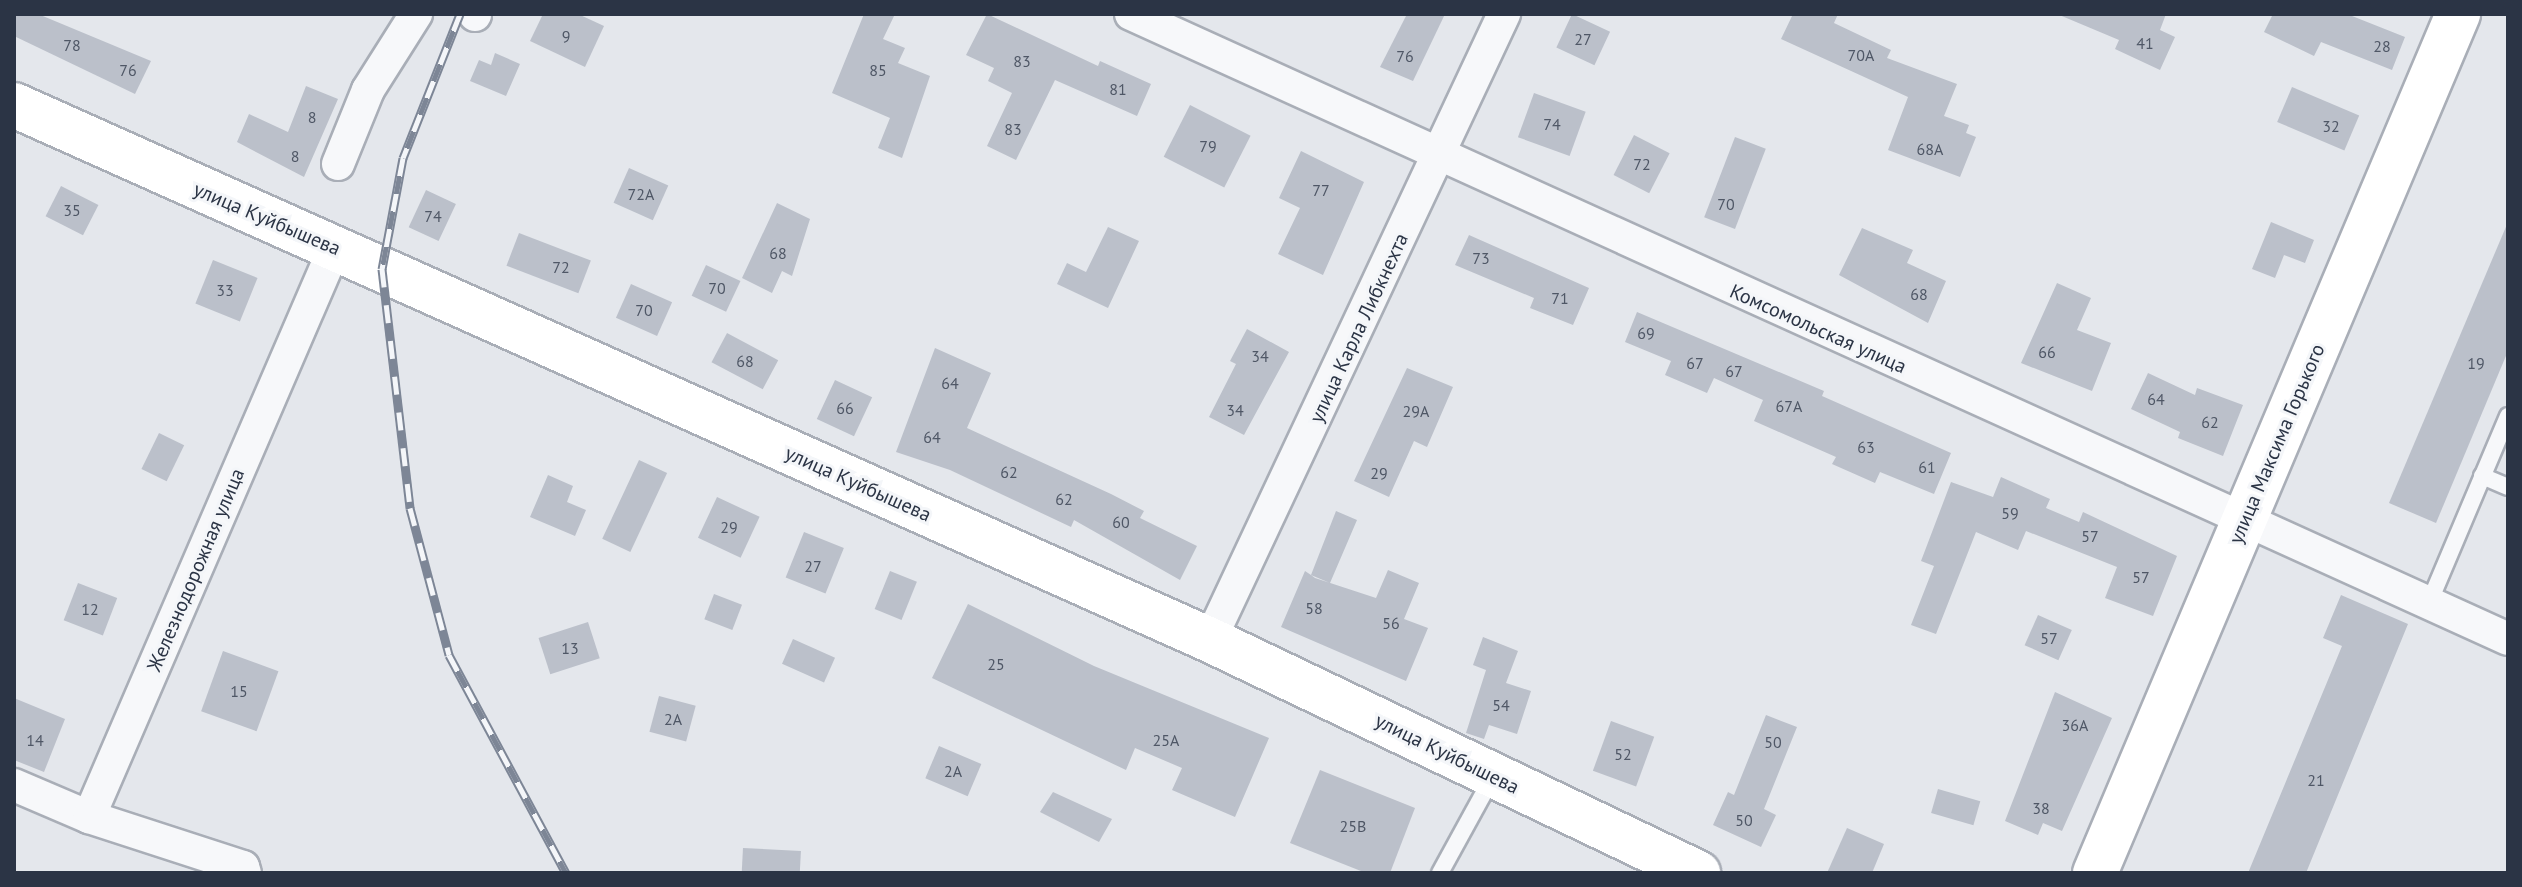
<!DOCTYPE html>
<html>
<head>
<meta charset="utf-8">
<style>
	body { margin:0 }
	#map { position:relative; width:2522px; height:887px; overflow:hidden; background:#e4e7ec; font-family:"PT Sans",sans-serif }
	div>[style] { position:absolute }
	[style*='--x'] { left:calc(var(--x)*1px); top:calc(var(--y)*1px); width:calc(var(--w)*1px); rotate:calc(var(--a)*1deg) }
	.building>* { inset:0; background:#bbc0ca; transform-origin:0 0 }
	.roads { filter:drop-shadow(2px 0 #a9aeb7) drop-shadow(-2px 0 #a9aeb7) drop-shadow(0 2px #a9aeb7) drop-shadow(0 -2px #a9aeb7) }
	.lane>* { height:16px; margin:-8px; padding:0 8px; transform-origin:8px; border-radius:8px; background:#f7f8fa }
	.street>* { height:32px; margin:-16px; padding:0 16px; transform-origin:16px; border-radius:16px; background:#f7f8fa }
	.primary>* { height:44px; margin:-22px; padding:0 22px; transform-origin:22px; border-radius:22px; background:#fff }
	.rail>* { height:9px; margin-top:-4.5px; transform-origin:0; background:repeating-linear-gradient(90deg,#f4f6f9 0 18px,#7d8696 0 36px); box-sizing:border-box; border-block:2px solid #7d8696 }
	span { translate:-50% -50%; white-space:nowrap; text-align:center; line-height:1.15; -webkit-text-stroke:6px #f4f6f9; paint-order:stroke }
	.number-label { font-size:16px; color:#4f5766 }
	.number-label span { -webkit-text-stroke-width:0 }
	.street-label { font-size:20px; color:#2b3445 }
	.frame { position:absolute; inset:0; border:16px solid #2b3445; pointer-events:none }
</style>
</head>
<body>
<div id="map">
	<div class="building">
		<i style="clip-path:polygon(14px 14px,38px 14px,151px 61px,135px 94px,14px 36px)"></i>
		<i style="clip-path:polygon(543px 14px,578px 14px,604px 26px,585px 67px,530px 41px)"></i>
		<i style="clip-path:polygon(864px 14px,895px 14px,883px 39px,905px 48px,898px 63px,930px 76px,902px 158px,878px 148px,890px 118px,832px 93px)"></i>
		<i style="clip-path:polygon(987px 14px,1098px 66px,1100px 61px,1151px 84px,1137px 116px,1055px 80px,1016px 160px,987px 146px,1012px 93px,988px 81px,994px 68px,966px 55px)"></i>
		<i style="clip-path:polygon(1407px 14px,1445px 14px,1413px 81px,1380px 67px)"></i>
		<i style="left:1572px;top:14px;width:42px;height:37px;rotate:25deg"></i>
		<i style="clip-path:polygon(1793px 14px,1838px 14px,1834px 23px,1891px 50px,1887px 58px,1957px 84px,1944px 116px,1969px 125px,1966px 133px,1976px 137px,1960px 177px,1888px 150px,1908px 97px,1781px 39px)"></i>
		<i style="clip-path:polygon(2057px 14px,2166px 14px,2160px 30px,2175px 37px,2160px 70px,2115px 49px,2119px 40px)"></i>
		<i style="clip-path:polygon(2273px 14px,2347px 14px,2405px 37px,2392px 70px,2321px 42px,2314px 56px,2264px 32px)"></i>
		<i style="clip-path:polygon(495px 53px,520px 64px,506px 96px,470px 81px,479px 60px,491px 65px)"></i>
		<i style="clip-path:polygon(306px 86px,338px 99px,304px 177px,237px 142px,249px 114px,288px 132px)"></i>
		<i style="left:2292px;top:87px;width:73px;height:38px;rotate:23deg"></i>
		<i style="left:1534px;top:93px;width:55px;height:47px;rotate:20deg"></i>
		<i style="left:1190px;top:105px;width:68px;height:58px;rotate:27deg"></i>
		<i style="left:1634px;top:135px;width:40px;height:45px;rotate:27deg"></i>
		<i style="left:1735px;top:137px;width:33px;height:86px;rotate:21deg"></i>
		<i style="clip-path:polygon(1301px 151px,1364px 182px,1323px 275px,1278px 254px,1300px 208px,1279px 198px)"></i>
		<i style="left:629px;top:168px;width:43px;height:38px;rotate:24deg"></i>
		<i style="left:61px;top:186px;width:42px;height:34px;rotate:27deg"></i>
		<i style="left:426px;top:190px;width:33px;height:41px;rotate:25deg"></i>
		<i style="clip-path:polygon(777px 203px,810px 219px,792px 276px,782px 271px,772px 293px,742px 278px)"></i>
		<i style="clip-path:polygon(2271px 222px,2314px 240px,2305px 263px,2284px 255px,2275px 278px,2252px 269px)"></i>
		<i style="clip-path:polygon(2508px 222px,2508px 351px,2436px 523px,2389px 503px)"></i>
		<i style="clip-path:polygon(1108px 227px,1139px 241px,1108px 308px,1057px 284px,1067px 263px,1086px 272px)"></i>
		<i style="clip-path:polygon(1862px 228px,1913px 250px,1907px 263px,1946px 281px,1928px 323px,1839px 275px)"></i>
		<i style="left:519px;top:233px;width:77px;height:35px;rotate:21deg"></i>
		<i style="clip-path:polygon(1469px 235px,1589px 288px,1573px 325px,1530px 308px,1534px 298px,1455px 265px)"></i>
		<i style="left:213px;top:260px;width:48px;height:47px;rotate:22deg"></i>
		<i style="left:706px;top:265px;width:38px;height:34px;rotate:25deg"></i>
		<i style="clip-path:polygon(2057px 283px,2091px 298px,2077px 330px,2111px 343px,2092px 391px,2021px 363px)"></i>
		<i style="left:631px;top:284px;width:45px;height:37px;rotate:24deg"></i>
		<i style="clip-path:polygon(1637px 312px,1824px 391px,1822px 396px,1951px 453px,1934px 494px,1880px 472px,1875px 483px,1832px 464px,1836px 457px,1754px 421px,1763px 400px,1714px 378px,1707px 393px,1665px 375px,1671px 361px,1625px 342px)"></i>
		<i style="clip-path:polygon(1247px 329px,1289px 352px,1244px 435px,1209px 417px,1236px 364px,1230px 361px)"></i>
		<i style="left:727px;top:333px;width:58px;height:33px;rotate:28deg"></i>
		<i style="clip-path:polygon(935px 348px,991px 373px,967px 428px,1111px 494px,1144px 511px,1140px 518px,1197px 546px,1180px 580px,1074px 520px,1071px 527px,950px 470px,896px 452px)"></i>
		<i style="clip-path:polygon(1407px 368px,1453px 387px,1427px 447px,1414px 441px,1389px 497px,1354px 481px)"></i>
		<i style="clip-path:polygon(2148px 373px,2195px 395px,2197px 388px,2243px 405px,2223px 456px,2178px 438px,2180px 432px,2131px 409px)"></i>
		<i style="left:835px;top:380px;width:41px;height:43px;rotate:25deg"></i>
		<i style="left:159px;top:433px;width:28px;height:40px;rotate:26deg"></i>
		<i style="left:639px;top:460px;width:31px;height:87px;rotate:25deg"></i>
		<i style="clip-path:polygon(548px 475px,573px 486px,567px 502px,586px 510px,575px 536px,530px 517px)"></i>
		<i style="clip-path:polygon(2001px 477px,2050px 499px,2046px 508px,2079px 522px,2083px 512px,2177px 556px,2153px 616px,2105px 598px,2117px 567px,2026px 531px,2018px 550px,1976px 532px,1936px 634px,1911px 625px,1934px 566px,1921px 561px,1951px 482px,1993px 497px)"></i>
		<i style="left:717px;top:497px;width:47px;height:45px;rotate:25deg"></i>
		<i style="clip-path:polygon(1336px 511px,1357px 520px,1330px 583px,1311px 575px,1315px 578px,1376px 598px,1388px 570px,1419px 583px,1404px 619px,1428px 628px,1406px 681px,1281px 627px,1305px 571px,1311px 575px)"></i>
		<i style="left:804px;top:532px;width:43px;height:49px;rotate:22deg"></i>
		<i style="left:890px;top:571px;width:29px;height:41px;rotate:22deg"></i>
		<i style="left:78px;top:583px;width:42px;height:40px;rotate:21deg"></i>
		<i style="left:714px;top:594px;width:30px;height:27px;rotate:21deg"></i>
		<i style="clip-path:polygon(2341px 595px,2408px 624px,2306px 873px,2248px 873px,2342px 646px,2323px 638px)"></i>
		<i style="clip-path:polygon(968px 604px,1094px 666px,1269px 738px,1235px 817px,1172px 790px,1182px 768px,1135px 748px,1126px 770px,932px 678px)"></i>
		<i style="left:2038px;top:615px;width:37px;height:33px;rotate:24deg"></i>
		<i style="left:588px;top:622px;width:38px;height:52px;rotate:72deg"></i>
		<i style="clip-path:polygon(1483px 637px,1518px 651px,1506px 683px,1531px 691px,1517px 734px,1489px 725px,1484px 739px,1466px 733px,1486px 670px,1473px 665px)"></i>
		<i style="left:793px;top:639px;width:46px;height:27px;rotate:24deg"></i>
		<i style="left:223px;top:651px;width:59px;height:64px;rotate:20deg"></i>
		<i style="clip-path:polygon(2055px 692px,2112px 718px,2062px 831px,2043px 823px,2038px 835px,2005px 821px)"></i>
		<i style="left:659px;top:696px;width:38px;height:37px;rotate:15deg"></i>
		<i style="clip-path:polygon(14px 698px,65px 719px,44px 772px,14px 760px)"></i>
		<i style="clip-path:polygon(1766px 715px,1797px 727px,1764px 809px,1776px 815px,1761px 847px,1713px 825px,1728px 792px,1734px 795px)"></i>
		<i style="left:1611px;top:721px;width:46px;height:53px;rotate:20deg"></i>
		<i style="left:939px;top:746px;width:46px;height:35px;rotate:23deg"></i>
		<i style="clip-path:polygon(1320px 770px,1415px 808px,1390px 873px,1366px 873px,1290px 843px)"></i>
		<i style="left:1938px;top:789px;width:44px;height:25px;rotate:16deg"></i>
		<i style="clip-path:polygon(1053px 792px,1112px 819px,1099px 842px,1040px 812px)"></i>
		<i style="clip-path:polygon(1847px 828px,1884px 844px,1872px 873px,1827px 873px)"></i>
		<i style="left:743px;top:848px;width:58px;height:25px;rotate:3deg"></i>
	</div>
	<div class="roads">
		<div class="lane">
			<i style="--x:2482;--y:476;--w:28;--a:23"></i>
			<i style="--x:2429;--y:603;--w:203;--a:-67.1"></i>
			<i style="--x:1440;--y:873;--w:111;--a:-61.3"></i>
		</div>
		<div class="street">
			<i style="--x:1131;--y:14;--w:1512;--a:24.41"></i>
			<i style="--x:475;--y:15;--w:1;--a:-90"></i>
			<i style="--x:338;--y:164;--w:80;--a:-67.9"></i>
			<i style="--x:368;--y:90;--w:90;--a:-57.7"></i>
			<i style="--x:1210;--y:640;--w:692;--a:-64.84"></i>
			<i style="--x:14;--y:785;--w:82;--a:23.1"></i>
			<i style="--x:89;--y:817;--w:621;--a:-66.66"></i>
			<i style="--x:89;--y:817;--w:162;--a:18"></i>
			<i style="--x:243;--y:867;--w:6;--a:72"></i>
		</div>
		<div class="primary">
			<i style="--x:14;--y:105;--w:1310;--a:24.1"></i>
			<i style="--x:1210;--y:640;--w:541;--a:25.52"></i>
			<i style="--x:2095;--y:873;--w:933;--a:-67.09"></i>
		</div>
	</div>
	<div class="rail">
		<i style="--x:460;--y:14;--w:155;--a:111.6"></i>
		<i style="--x:403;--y:158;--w:113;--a:100.7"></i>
		<i style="--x:382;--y:269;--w:241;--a:83.3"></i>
		<i style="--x:410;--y:508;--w:152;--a:75.1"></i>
		<i style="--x:449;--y:655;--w:247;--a:61.8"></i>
	</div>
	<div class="number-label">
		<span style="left:566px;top:36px">9</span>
		<span style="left:1583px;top:39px">27</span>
		<span style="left:2145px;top:43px">41</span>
		<span style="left:72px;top:45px">78</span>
		<span style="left:2382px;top:46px">28</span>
		<span style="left:1861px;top:55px">70А</span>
		<span style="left:1405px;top:56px">76</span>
		<span style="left:1022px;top:61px">83</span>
		<span style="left:128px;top:70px">76</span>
		<span style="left:878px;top:70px">85</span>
		<span style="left:1118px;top:89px">81</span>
		<span style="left:312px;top:117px">8</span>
		<span style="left:1552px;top:124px">74</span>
		<span style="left:2331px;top:126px">32</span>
		<span style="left:1013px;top:129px">83</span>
		<span style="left:1208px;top:146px">79</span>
		<span style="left:1930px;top:149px">68А</span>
		<span style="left:295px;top:156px">8</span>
		<span style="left:1642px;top:164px">72</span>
		<span style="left:1321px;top:190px">77</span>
		<span style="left:641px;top:194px">72А</span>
		<span style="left:1726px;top:204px">70</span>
		<span style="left:72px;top:210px">35</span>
		<span style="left:433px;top:216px">74</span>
		<span style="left:778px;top:253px">68</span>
		<span style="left:1481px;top:258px">73</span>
		<span style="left:561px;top:267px">72</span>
		<span style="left:717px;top:288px">70</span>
		<span style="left:225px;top:290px">33</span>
		<span style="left:1919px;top:294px">68</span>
		<span style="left:1560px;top:298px">71</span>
		<span style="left:644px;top:310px">70</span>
		<span style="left:1646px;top:333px">69</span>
		<span style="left:2047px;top:352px">66</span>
		<span style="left:1260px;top:356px">34</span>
		<span style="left:745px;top:361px">68</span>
		<span style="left:1695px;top:363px">67</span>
		<span style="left:2476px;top:363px">19</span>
		<span style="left:1734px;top:371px">67</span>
		<span style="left:950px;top:383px">64</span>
		<span style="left:2156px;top:399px">64</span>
		<span style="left:1789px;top:406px">67А</span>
		<span style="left:845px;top:408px">66</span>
		<span style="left:1235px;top:410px">34</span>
		<span style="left:1416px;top:411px">29А</span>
		<span style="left:2210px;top:422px">62</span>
		<span style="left:932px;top:437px">64</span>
		<span style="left:1866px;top:447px">63</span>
		<span style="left:1927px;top:467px">61</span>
		<span style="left:1009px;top:472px">62</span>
		<span style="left:1379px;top:473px">29</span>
		<span style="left:1064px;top:499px">62</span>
		<span style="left:2010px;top:513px">59</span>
		<span style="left:1121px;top:522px">60</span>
		<span style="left:729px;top:527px">29</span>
		<span style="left:2090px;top:536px">57</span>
		<span style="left:813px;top:566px">27</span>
		<span style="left:2141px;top:577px">57</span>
		<span style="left:1314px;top:608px">58</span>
		<span style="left:90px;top:609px">12</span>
		<span style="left:1391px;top:623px">56</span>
		<span style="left:2049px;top:638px">57</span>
		<span style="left:570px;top:648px">13</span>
		<span style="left:996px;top:664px">25</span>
		<span style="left:239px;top:691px">15</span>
		<span style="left:1501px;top:705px">54</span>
		<span style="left:673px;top:719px">2А</span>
		<span style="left:2075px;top:725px">36А</span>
		<span style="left:35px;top:740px">14</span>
		<span style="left:1166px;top:740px">25А</span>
		<span style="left:1773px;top:742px">50</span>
		<span style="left:1623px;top:754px">52</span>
		<span style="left:953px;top:771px">2А</span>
		<span style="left:2316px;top:780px">21</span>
		<span style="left:2041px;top:808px">38</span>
		<span style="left:1744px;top:820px">50</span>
		<span style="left:1353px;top:826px">25В</span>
	</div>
	<div class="street-label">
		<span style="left:267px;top:219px;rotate:23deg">улица Куйбышева</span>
		<span style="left:1359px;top:328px;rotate:-65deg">улица Карла Либкнехта</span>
		<span style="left:1818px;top:329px;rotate:24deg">Комсомольская улица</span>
		<span style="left:2277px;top:444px;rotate:-67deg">улица Максима Горького</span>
		<span style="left:858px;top:484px;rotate:24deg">улица Куйбышева</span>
		<span style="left:196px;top:570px;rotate:-67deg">Железнодорожная улица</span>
		<span style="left:1447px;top:754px;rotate:26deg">улица Куйбышева</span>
	</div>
	<div class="frame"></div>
</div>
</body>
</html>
